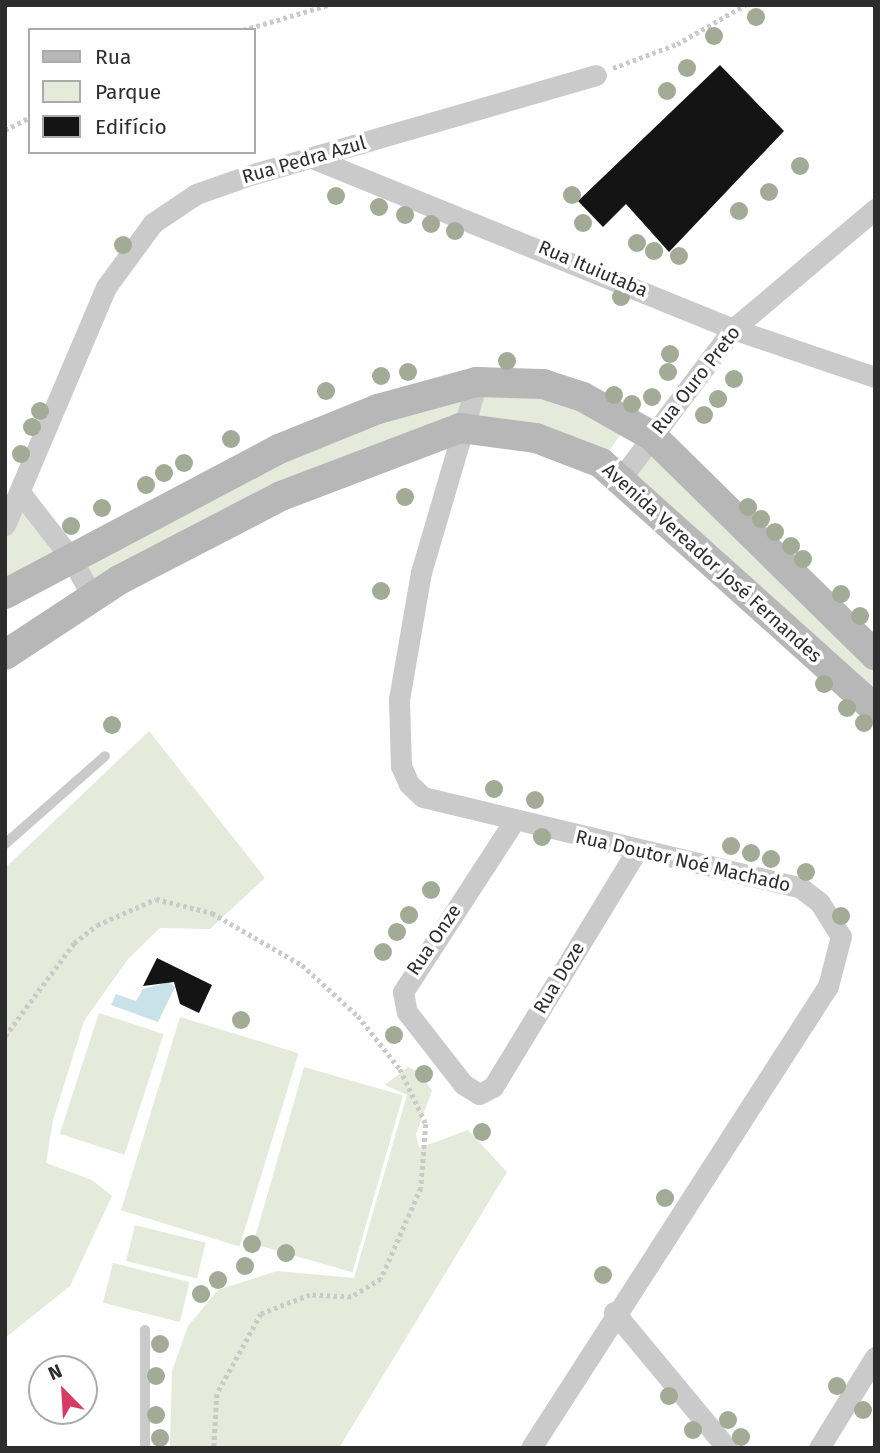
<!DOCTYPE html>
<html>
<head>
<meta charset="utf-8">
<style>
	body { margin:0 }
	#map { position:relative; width:880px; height:1453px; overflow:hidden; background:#fff; font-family:"Fira Sans",sans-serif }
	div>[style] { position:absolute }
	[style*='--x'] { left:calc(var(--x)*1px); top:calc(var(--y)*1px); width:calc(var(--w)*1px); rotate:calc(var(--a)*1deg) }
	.green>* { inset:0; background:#e5eadb; transform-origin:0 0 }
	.water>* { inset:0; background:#c9e1e8 }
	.building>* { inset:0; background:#141414 }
	.path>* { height:4.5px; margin-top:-2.25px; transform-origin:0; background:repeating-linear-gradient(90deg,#cacaca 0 3.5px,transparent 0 7px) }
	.lane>* { height:10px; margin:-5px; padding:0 5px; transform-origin:5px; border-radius:5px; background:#cacaca }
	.street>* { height:21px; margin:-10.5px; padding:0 10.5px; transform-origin:10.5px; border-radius:10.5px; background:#cacaca }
	.secondary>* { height:30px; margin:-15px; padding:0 15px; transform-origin:15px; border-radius:15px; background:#b7b7b7 }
	.trees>* { width:18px; height:18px; margin:-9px; border-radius:50%; background:#a3aa95 }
	span { translate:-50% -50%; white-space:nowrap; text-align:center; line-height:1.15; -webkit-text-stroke:7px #fff; paint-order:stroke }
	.street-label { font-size:19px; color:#2d2d2d }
	.frame { position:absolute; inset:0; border:7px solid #2d2d2d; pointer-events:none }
	.legend { position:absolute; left:28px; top:28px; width:228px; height:126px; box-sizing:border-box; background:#fff; border:2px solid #ababab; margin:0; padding:9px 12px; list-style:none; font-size:21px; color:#2d2d2d }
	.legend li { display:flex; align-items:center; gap:14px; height:35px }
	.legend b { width:35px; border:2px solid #ababab }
	.north { position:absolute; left:28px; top:1355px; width:70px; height:70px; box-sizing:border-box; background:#fff; border:2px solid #ababab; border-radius:50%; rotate:336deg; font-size:19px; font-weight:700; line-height:28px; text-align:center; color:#2d2d2d }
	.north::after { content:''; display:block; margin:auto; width:24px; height:32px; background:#d83b61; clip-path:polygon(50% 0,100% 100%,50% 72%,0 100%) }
</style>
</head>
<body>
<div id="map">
	<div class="green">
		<i style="clip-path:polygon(477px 382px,629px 422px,601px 463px,460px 428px,93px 598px,71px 558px,5px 594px,5px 525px,22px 495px,71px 558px,186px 498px)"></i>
		<i style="clip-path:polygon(652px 436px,875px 655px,875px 709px,622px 477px)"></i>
		<i style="clip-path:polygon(149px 731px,265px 878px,210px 929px,160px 928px,128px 959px,84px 1021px,53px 1120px,46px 1163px,92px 1180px,112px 1196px,70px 1286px,5px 1338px,5px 868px)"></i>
		<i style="left:99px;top:1013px;width:68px;height:127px;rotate:18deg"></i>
		<i style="left:180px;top:1017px;width:124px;height:202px;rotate:17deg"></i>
		<i style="left:304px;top:1067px;width:103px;height:184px;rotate:16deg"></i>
		<i style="clip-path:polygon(408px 1067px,419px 1072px,432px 1091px,416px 1134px,419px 1148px,468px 1130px,507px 1172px,339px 1448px,170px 1448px,172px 1371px,188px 1326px,218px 1290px,277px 1271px,354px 1278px,407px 1095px,385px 1085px)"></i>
		<i style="left:135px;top:1225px;width:73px;height:37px;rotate:14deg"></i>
		<i style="left:113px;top:1263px;width:79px;height:41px;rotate:14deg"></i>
	</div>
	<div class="water">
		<i style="clip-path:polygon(169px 982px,175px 987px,158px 1022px,111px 1005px,116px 994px,136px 1001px,143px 989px)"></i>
	</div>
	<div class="building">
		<i style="clip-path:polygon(720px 65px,784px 131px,669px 252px,626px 204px,603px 227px,578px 201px)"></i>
		<i style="clip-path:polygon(157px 958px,212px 985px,199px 1013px,180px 1004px,174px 982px,143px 986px)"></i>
	</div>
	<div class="path">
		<i style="--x:243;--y:30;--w:89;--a:-16.4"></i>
		<i style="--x:613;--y:68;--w:68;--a:-20.6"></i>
		<i style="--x:677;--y:44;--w:78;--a:-29.8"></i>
		<i style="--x:5;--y:130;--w:28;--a:-27"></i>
		<i style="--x:5;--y:1036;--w:116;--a:-53.4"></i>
		<i style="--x:74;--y:943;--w:29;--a:-38"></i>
		<i style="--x:97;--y:925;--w:64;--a:-23.8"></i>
		<i style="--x:156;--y:899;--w:58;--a:14"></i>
		<i style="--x:212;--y:913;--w:104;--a:30"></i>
		<i style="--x:302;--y:965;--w:76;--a:42.3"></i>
		<i style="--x:358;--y:1016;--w:68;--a:51.6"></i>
		<i style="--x:400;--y:1069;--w:61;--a:64.7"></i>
		<i style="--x:426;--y:1124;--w:64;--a:94.5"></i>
		<i style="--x:421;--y:1188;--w:99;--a:113.7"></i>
		<i style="--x:381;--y:1279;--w:35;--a:149"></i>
		<i style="--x:351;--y:1297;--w:41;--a:-177.2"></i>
		<i style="--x:310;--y:1295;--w:53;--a:158.8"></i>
		<i style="--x:261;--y:1314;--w:91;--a:118.8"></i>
		<i style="--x:217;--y:1394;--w:54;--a:93.2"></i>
	</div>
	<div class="lane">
		<i style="--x:5;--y:844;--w:133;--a:-41.3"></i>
		<i style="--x:145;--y:1448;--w:118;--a:-90"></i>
	</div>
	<div class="street">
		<i style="--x:312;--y:158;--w:454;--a:22.1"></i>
		<i style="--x:733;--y:329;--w:150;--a:18.7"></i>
		<i style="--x:477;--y:382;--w:198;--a:106.4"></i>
		<i style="--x:421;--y:572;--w:130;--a:99.8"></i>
		<i style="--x:399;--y:700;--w:66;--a:88.3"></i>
		<i style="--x:401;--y:766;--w:20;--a:66"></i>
		<i style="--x:409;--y:784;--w:19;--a:43"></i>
		<i style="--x:423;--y:797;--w:389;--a:13.5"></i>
		<i style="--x:801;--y:888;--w:24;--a:38"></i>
		<i style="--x:820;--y:903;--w:39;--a:58"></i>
		<i style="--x:841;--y:936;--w:52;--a:104.6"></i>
		<i style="--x:828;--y:986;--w:549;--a:122.74"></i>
		<i style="--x:622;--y:477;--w:185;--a:-53.1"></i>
		<i style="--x:733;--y:329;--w:186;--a:-40.2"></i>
		<i style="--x:22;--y:495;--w:80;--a:52.1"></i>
		<i style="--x:71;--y:558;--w:46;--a:61.2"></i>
		<i style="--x:5;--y:525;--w:259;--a:-67"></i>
		<i style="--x:106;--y:287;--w:79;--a:-53.7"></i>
		<i style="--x:153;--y:223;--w:52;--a:-34"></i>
		<i style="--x:196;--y:194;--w:57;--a:-19.4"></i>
		<i style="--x:250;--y:175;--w:360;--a:-16.1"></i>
		<i style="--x:514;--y:821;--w:204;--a:123"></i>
		<i style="--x:403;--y:992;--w:20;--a:79"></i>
		<i style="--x:407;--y:1012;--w:91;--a:52.1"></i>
		<i style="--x:463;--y:1084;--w:19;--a:32"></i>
		<i style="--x:479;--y:1094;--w:16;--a:-27"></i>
		<i style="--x:493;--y:1087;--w:277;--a:-58.7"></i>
		<i style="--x:614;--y:1312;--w:177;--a:50.3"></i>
		<i style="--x:819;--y:1448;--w:107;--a:-58.4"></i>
	</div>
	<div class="secondary">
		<i style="--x:5;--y:594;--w:310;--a:-27.9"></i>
		<i style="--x:279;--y:449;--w:107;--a:-22"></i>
		<i style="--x:378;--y:409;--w:103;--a:-15.3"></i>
		<i style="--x:477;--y:382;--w:66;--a:1.7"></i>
		<i style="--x:543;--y:384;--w:42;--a:18"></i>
		<i style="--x:583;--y:397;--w:79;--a:29.5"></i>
		<i style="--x:652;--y:436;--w:313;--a:44.5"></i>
		<i style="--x:5;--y:655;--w:136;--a:-33.3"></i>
		<i style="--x:119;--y:580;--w:182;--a:-27.4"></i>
		<i style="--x:281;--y:496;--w:191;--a:-20.8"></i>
		<i style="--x:460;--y:428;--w:77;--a:7.5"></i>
		<i style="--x:536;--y:438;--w:70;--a:21"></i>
		<i style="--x:601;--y:463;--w:368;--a:41.9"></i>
	</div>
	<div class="trees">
		<i style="left:756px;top:17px"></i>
		<i style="left:714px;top:36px"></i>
		<i style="left:687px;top:68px"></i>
		<i style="left:667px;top:91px"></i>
		<i style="left:800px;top:166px"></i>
		<i style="left:769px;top:192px"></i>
		<i style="left:572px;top:195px"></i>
		<i style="left:336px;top:196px"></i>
		<i style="left:379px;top:207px"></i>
		<i style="left:739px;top:211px"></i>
		<i style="left:405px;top:215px"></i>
		<i style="left:583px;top:223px"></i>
		<i style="left:431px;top:224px"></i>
		<i style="left:455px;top:231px"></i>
		<i style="left:637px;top:243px"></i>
		<i style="left:123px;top:245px"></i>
		<i style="left:654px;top:251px"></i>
		<i style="left:679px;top:256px"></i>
		<i style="left:621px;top:297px"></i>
		<i style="left:670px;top:354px"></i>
		<i style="left:507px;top:361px"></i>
		<i style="left:408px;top:372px"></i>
		<i style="left:668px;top:372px"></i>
		<i style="left:381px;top:376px"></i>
		<i style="left:734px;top:379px"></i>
		<i style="left:326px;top:391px"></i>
		<i style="left:614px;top:395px"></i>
		<i style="left:652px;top:397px"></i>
		<i style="left:718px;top:399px"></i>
		<i style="left:632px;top:404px"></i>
		<i style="left:40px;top:411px"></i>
		<i style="left:704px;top:415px"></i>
		<i style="left:32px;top:427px"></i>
		<i style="left:231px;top:439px"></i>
		<i style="left:21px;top:454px"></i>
		<i style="left:184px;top:463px"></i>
		<i style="left:164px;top:473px"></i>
		<i style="left:146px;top:485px"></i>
		<i style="left:405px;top:497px"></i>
		<i style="left:748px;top:507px"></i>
		<i style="left:102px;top:508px"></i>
		<i style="left:761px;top:519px"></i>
		<i style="left:71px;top:526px"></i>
		<i style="left:775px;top:532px"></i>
		<i style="left:791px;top:546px"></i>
		<i style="left:803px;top:559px"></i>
		<i style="left:381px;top:591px"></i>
		<i style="left:841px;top:594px"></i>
		<i style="left:860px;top:616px"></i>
		<i style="left:824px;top:684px"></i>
		<i style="left:847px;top:708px"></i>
		<i style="left:864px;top:723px"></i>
		<i style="left:112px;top:725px"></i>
		<i style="left:494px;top:789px"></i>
		<i style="left:535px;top:800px"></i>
		<i style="left:542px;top:837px"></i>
		<i style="left:731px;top:846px"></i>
		<i style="left:751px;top:853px"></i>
		<i style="left:771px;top:859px"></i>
		<i style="left:806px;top:872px"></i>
		<i style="left:431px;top:890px"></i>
		<i style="left:409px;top:915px"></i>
		<i style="left:841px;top:916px"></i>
		<i style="left:397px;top:932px"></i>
		<i style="left:383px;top:952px"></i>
		<i style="left:241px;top:1020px"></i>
		<i style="left:394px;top:1035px"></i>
		<i style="left:424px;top:1074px"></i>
		<i style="left:482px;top:1132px"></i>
		<i style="left:665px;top:1198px"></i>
		<i style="left:252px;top:1244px"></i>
		<i style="left:286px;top:1253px"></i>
		<i style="left:245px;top:1266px"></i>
		<i style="left:603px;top:1275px"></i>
		<i style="left:218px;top:1280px"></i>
		<i style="left:201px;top:1294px"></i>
		<i style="left:160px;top:1344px"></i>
		<i style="left:156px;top:1376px"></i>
		<i style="left:837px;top:1386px"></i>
		<i style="left:669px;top:1396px"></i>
		<i style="left:863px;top:1410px"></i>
		<i style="left:156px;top:1415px"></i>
		<i style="left:728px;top:1420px"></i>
		<i style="left:693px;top:1430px"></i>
		<i style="left:741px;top:1437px"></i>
		<i style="left:160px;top:1438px"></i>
	</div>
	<div class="street-label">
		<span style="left:304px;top:160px;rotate:-16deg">Rua Pedra Azul</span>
		<span style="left:593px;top:269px;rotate:23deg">Rua Ituiutaba</span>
		<span style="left:696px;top:380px;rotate:-52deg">Rua Ouro Preto</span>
		<span style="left:712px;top:563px;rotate:42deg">Avenida Vereador José Fernandes</span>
		<span style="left:683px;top:861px;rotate:13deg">Rua Doutor Noé Machado</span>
		<span style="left:434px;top:940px;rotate:-56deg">Rua Onze</span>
		<span style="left:559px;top:978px;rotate:-59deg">Rua Doze</span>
	</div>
	<div class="frame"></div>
	<ul class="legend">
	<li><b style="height:9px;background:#b7b7b7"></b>Rua</li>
	<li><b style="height:19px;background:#e5eadb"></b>Parque</li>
	<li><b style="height:19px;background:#141414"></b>Edifício</li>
	</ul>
	<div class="north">N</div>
</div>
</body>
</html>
